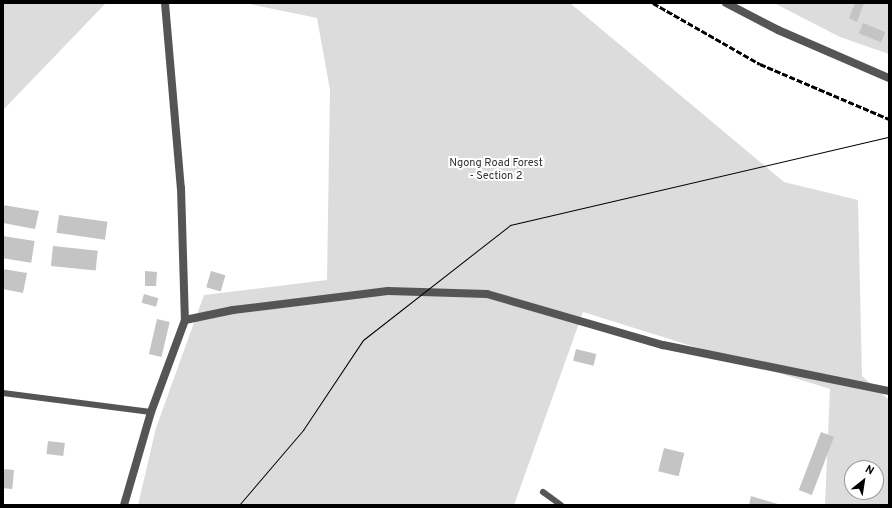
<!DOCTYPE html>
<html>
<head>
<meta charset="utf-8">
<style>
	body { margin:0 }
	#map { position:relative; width:892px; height:508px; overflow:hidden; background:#fff; font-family:Overpass,sans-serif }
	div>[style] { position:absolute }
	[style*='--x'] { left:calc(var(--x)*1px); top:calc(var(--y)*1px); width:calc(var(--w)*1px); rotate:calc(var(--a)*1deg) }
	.green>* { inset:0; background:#dcdcdc }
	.building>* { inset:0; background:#c4c4c4; transform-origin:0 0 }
	.service>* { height:6px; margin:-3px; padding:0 3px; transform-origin:3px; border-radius:3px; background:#555 }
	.minor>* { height:8px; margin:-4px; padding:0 4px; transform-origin:4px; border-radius:4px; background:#555 }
	.tram>* { height:1px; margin:-0.5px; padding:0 0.5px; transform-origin:0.5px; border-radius:0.5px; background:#000 }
	.rail>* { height:3px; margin-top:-1.5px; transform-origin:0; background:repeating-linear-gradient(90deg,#000 0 6px,transparent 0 8px) }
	span { translate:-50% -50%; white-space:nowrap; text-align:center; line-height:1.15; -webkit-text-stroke:4px #fff; paint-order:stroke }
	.park-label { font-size:11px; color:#333 }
	.frame { position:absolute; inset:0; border:4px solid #000; pointer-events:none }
	.north { position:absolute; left:844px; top:460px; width:40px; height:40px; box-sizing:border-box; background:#fff; border:1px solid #999; border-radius:50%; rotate:30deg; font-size:11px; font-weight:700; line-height:16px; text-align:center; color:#000 }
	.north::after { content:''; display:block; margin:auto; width:14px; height:18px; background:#000; clip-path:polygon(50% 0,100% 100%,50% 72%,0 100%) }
</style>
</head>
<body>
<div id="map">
	<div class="green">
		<i style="clip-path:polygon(3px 3px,106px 3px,3px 110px)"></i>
		<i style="clip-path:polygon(evenodd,245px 3px,570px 3px,784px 182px,858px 200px,862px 376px,889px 400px,889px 505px,825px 505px,830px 389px,583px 312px,514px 505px,138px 505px,156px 428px,204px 295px,327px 280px,330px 90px,317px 18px,245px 3px,852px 468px,876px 468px,876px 492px,852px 492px,852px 468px)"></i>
		<i style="clip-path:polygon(774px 3px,889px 3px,889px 54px,840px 37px)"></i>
	</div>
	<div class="building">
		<i style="clip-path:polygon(855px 3px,864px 3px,857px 22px,849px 18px)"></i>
		<i style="left:863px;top:23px;width:24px;height:11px;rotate:22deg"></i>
		<i style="clip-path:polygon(3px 205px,39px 211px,35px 229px,3px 223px)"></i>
		<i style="left:59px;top:215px;width:49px;height:18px;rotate:8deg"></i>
		<i style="left:3px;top:236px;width:32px;height:22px;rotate:9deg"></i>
		<i style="left:53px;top:246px;width:45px;height:20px;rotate:6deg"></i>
		<i style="clip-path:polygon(3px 269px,27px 273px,23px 293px,3px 289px)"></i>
		<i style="clip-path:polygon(145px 271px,157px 272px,156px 286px,145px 286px)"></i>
		<i style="left:211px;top:271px;width:15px;height:17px;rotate:16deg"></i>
		<i style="left:144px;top:294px;width:15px;height:9px;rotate:16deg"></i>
		<i style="left:157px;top:319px;width:13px;height:36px;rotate:13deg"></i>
		<i style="left:576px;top:349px;width:21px;height:12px;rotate:14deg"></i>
		<i style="left:821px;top:432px;width:14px;height:62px;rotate:21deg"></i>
		<i style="left:48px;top:441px;width:17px;height:13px;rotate:7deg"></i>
		<i style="left:664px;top:448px;width:21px;height:24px;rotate:14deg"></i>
		<i style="left:3px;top:469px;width:11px;height:19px;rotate:5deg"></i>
		<i style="clip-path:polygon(751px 496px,781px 505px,749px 505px)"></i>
	</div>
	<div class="service">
		<i style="--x:3;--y:393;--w:149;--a:7.3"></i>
		<i style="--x:543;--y:492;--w:22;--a:36"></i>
	</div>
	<div class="minor">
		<i style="--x:165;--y:3;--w:186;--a:85.1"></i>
		<i style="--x:181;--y:188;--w:132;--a:88.3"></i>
		<i style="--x:726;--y:3;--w:59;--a:27.4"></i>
		<i style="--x:778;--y:30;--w:121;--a:23.4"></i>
		<i style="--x:124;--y:505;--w:97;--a:-73.8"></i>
		<i style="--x:151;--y:412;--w:98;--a:-69.7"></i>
		<i style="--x:185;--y:320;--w:49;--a:-11.8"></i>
		<i style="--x:233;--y:310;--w:156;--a:-7"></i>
		<i style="--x:388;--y:291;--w:99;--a:1.7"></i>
		<i style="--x:487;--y:294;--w:183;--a:16.2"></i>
		<i style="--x:663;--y:345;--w:231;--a:11.5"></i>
	</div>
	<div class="tram">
		<i style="--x:239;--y:505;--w:99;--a:-49.5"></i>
		<i style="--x:303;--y:430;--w:108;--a:-56.3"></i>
		<i style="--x:363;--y:340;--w:187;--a:-38"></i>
		<i style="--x:510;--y:225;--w:389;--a:-13.1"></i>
	</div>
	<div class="rail">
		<i style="--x:653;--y:3;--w:123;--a:29.7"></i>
		<i style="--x:760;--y:64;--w:140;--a:23.1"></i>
	</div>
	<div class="park-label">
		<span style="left:496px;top:170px">Ngong Road Forest<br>- Section 2</span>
	</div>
	<div class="frame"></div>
	<div class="north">N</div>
</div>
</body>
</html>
